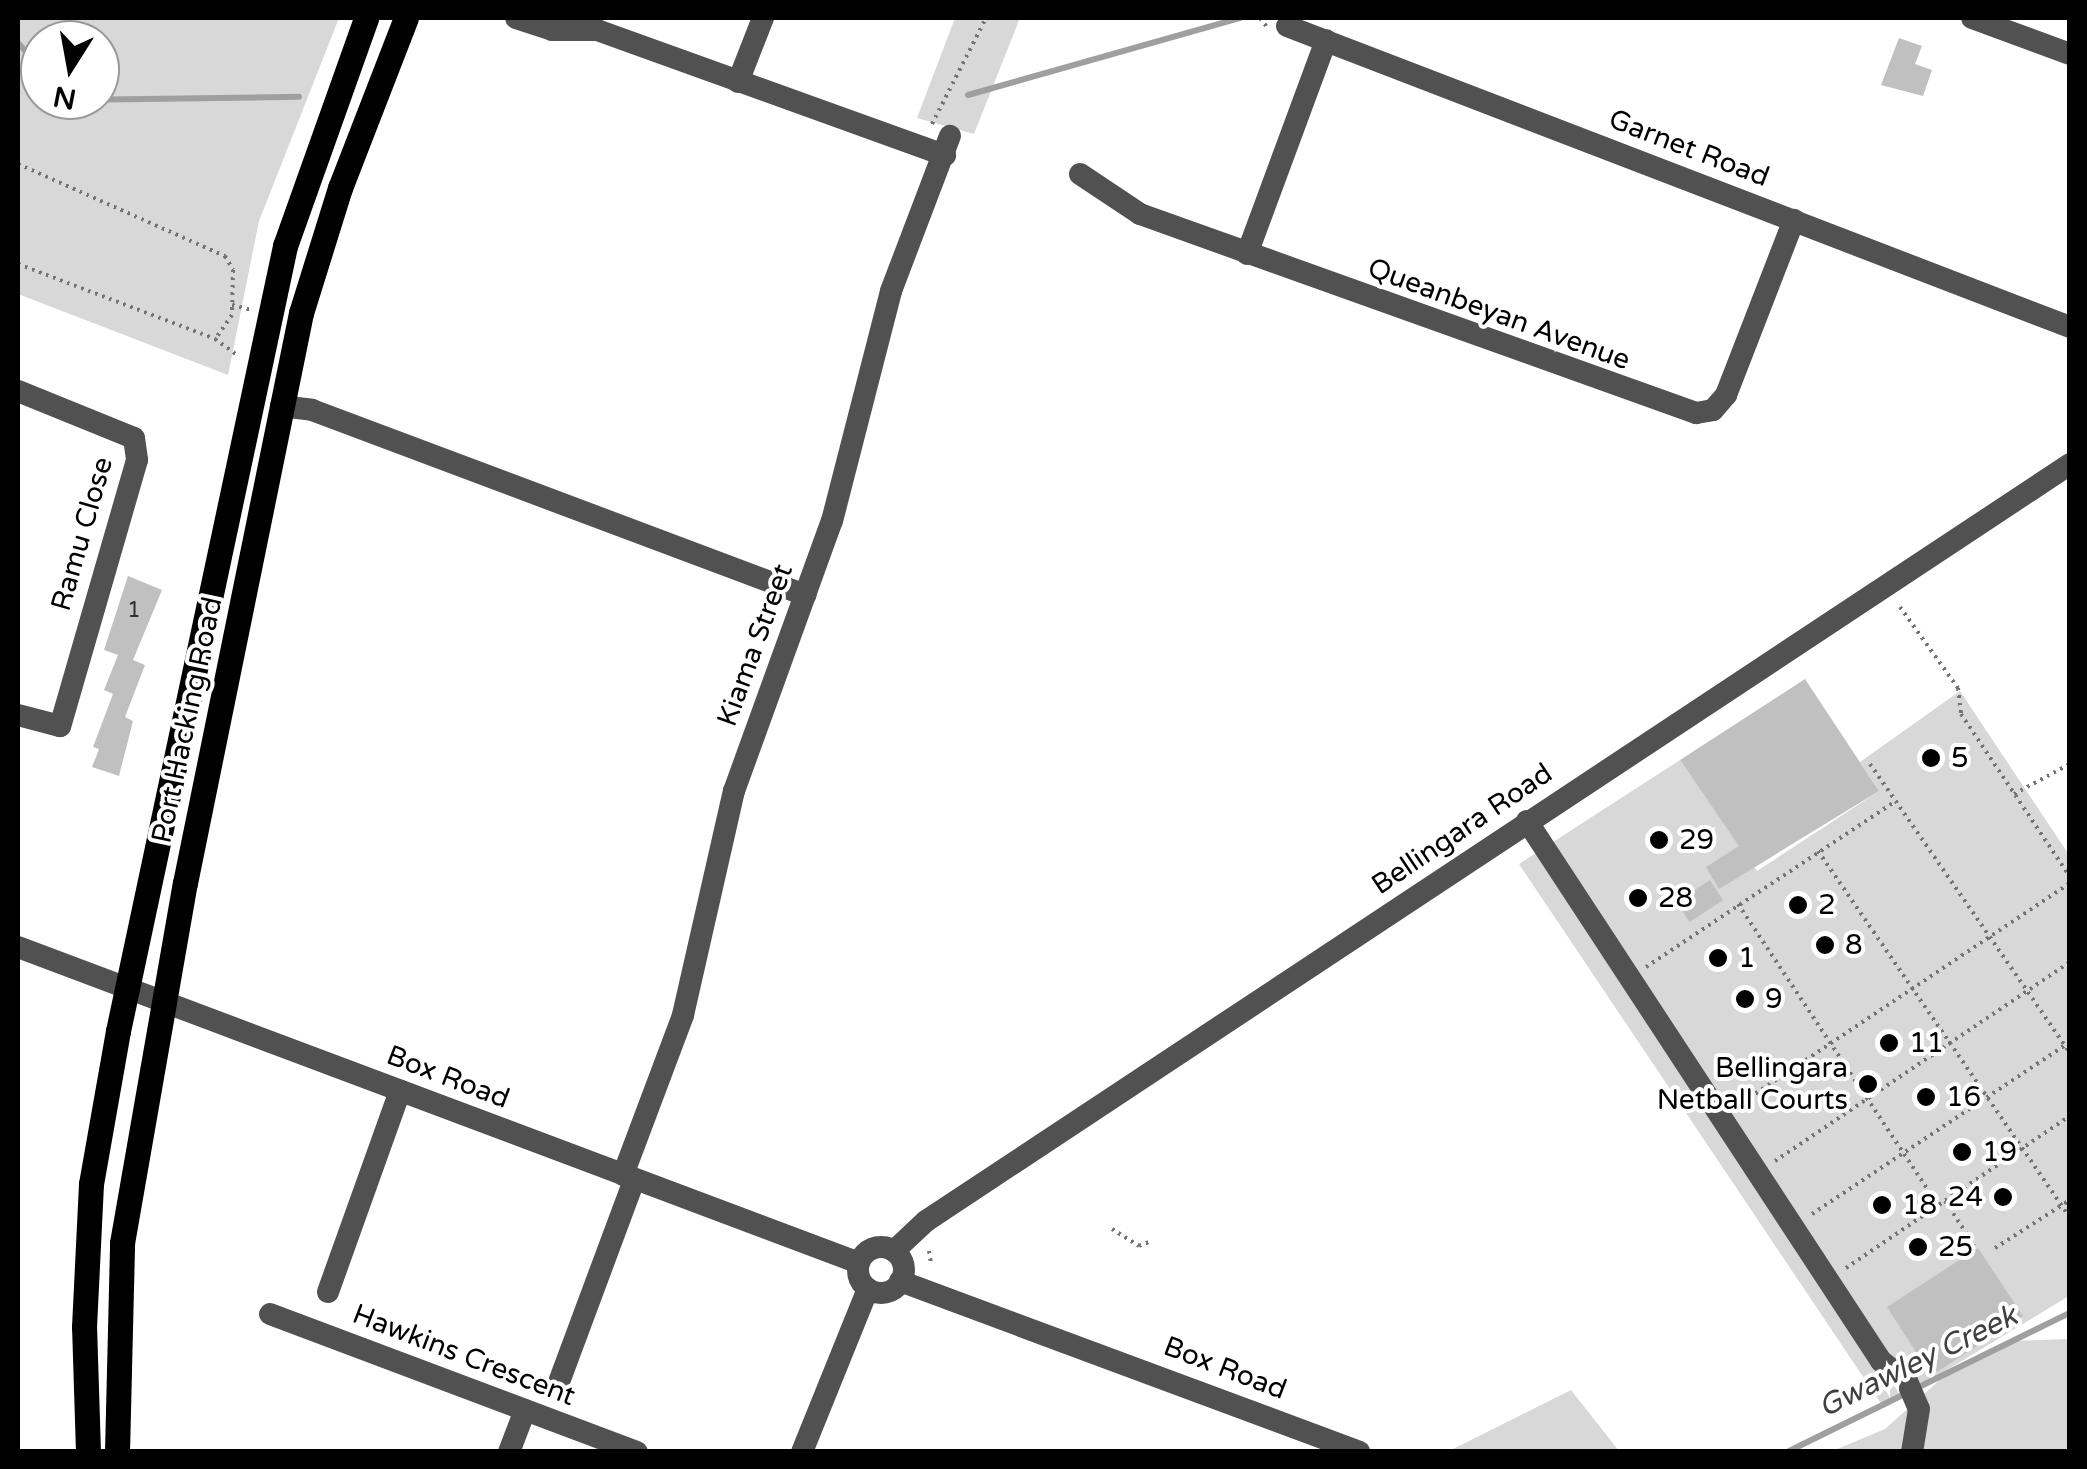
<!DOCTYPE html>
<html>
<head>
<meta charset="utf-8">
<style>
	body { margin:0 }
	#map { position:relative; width:2087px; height:1469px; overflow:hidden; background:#fff; font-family:"Varela Round",sans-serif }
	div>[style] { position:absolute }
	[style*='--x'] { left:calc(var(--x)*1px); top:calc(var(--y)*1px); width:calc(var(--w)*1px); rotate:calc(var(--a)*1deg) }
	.green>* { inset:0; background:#d8d8d8 }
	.stream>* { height:6px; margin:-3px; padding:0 3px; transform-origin:3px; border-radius:3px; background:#9f9f9f }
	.building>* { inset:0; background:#c0c0c0; transform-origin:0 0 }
	.path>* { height:4px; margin-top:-2px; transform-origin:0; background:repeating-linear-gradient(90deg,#737373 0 2.5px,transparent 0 7.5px) }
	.minor>* { height:22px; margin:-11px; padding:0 11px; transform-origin:11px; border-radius:11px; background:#515151 }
	.minor>.ring { margin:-11px; padding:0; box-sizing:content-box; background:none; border:22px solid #515151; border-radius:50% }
	.major>* { height:25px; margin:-12.5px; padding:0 12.5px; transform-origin:12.5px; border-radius:12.5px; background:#000 }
	.dots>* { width:28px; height:28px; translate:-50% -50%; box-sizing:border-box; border:5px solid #fff; border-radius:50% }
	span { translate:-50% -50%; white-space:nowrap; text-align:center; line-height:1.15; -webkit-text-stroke:8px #fff; paint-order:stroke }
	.number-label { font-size:22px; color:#303030 }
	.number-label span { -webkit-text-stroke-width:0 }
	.street-label { font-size:28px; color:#000 }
	.poi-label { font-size:28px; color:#000 }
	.left { translate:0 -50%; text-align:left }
	.right { translate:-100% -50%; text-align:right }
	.water-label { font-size:30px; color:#404040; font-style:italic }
	.frame { position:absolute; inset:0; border:20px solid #000; pointer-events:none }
	.north { position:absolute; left:20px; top:20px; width:100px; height:100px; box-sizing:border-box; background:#fff; border:2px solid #999; border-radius:50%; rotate:191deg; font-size:28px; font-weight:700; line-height:40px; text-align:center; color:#000 }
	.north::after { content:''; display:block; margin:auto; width:35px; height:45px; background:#000; clip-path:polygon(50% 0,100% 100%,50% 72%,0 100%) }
</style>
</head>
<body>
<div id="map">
	<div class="green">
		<i style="clip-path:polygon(evenodd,18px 18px,339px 18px,259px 221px,228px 375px,18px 294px,18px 18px,40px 40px,100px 40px,100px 100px,40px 100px,40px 40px)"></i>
		<i style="clip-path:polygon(955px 18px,1020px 18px,974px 134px,917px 118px)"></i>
		<i style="clip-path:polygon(1960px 691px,2069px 855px,2069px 1296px,1884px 1408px,1519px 864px,1680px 760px,1757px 871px,1879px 791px,1860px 762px)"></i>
		<i style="clip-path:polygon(2069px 1339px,2069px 1451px,1830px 1452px,1885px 1429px,1943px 1377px,2007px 1341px)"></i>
		<i style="clip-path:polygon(1571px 1390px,1619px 1451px,1449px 1451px)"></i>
	</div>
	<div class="stream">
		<i style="--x:18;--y:43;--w:33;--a:47"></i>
		<i style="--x:968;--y:95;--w:283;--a:-15.8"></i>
		<i style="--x:70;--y:100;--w:229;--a:-0.8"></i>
		<i style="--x:1787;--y:1452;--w:315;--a:-26.2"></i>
	</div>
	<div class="building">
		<i style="clip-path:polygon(1899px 38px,1922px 46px,1915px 64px,1932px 70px,1923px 96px,1881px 85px)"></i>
		<i style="clip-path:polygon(128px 576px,162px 590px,133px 660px,145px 665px,125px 717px,133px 721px,119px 776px,92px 767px,99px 749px,93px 747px,113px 694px,104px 690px,118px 655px,104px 650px)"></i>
		<i style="clip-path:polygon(1805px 679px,1879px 791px,1719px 889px,1706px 867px,1739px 846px,1680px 760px)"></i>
		<i style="left:1710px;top:880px;width:24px;height:40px;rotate:57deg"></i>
		<i style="clip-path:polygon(1978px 1248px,2023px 1316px,1937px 1372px,1931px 1363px,1925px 1366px,1887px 1307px)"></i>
	</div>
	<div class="path">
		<i style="--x:1260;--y:18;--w:11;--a:52"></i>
		<i style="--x:932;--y:124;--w:119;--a:-63"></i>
		<i style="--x:18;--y:164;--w:227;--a:24"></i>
		<i style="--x:225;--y:256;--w:16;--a:60"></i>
		<i style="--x:233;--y:270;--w:45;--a:91.3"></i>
		<i style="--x:232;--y:315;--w:29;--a:125"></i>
		<i style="--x:18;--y:264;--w:211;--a:20.8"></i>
		<i style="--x:215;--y:339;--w:27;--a:36"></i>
		<i style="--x:232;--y:305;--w:21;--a:14"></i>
		<i style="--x:1900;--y:607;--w:100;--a:54.4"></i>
		<i style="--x:1958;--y:688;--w:26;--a:83"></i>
		<i style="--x:1961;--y:714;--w:196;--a:56.2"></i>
		<i style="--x:1870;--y:764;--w:351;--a:55.3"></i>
		<i style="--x:2014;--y:794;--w:64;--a:-28.2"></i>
		<i style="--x:1818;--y:851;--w:442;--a:55.5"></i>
		<i style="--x:1738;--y:904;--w:361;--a:56.4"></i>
		<i style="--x:1646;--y:967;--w:300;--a:-33.6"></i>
		<i style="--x:1737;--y:1106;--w:401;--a:-33.8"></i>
		<i style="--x:1775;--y:1161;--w:356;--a:-34"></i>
		<i style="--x:1945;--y:1201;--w:53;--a:56.6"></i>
		<i style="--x:1812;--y:1214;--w:310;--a:-33.7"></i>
		<i style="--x:1112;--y:1229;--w:32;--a:32"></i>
		<i style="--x:1139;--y:1246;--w:11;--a:-22"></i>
		<i style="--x:1995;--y:1248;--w:89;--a:-32.6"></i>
		<i style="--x:929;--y:1251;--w:12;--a:81"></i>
		<i style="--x:1846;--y:1268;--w:271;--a:-34.2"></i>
	</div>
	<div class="minor">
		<i style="--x:516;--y:18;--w:38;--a:18"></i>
		<i style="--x:552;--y:30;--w:45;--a:0"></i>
		<i style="--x:597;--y:30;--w:370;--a:19.8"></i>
		<i style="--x:1972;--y:18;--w:104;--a:20.2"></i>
		<i style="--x:1287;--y:26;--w:839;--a:21.03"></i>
		<i style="--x:738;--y:82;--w:69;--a:-68.7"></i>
		<i style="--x:1080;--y:174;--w:72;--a:33.7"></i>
		<i style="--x:1140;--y:214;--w:591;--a:19.69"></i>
		<i style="--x:1696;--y:413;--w:17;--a:-10"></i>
		<i style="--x:1713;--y:410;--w:20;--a:-49"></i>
		<i style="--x:1726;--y:395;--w:188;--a:-68.8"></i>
		<i style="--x:1247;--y:254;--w:228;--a:-69.7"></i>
		<i style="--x:18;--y:391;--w:125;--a:22.1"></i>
		<i style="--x:134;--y:438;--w:22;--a:82"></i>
		<i style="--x:137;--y:460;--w:277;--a:106.1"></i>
		<i style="--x:60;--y:726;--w:43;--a:-165.3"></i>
		<i style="--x:281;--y:406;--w:31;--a:7"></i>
		<i style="--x:312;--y:410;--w:527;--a:20.57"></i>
		<i style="--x:1527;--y:821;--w:646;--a:56.75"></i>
		<i style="--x:1881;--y:1361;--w:33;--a:38"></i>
		<i style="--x:1907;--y:1381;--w:30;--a:67"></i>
		<i style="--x:1919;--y:1409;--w:44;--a:99.2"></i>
		<i style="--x:18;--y:947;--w:898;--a:20.59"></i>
		<i style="--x:623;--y:1175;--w:171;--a:-69.4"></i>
		<i style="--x:683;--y:1015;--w:230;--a:-77.2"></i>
		<i style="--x:734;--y:791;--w:287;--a:-70.1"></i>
		<i style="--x:832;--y:521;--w:237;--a:-75.6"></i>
		<i style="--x:891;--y:291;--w:166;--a:-69.2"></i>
		<i class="ring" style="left:858px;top:1247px;width:24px;height:24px"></i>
		<i style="--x:894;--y:1251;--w:44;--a:-43.2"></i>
		<i style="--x:926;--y:1221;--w:1372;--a:-33.49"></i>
		<i style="--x:900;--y:1281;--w:490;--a:20.4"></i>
		<i style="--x:328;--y:1292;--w:214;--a:-70.3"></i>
		<i style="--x:270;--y:1314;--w:392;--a:20.6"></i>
		<i style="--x:559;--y:1382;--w:215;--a:-69.6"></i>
		<i style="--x:509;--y:1452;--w:45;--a:-69.1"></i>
		<i style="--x:802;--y:1452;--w:176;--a:-68"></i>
	</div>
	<div class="major">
		<i style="--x:88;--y:1452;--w:125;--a:-91.8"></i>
		<i style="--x:84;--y:1327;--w:143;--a:-87.2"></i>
		<i style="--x:91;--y:1184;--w:155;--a:-80"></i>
		<i style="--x:118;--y:1031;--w:803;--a:-77.99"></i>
		<i style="--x:285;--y:246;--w:242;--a:-70.4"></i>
		<i style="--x:117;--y:1452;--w:209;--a:-88.6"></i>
		<i style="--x:122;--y:1243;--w:365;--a:-80.1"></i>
		<i style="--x:185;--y:883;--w:582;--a:-78.5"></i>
		<i style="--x:301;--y:313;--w:131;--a:-72.7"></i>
		<i style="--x:340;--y:188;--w:182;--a:-68.8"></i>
	</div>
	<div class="dots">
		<i style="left:1931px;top:758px;background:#000"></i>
		<i style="left:1659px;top:840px;background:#000"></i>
		<i style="left:1638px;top:898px;background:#000"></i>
		<i style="left:1798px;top:905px;background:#000"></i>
		<i style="left:1825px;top:945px;background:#000"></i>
		<i style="left:1718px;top:958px;background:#000"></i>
		<i style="left:1745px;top:999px;background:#000"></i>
		<i style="left:1889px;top:1043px;background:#000"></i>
		<i style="left:1868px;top:1084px;background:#000"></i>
		<i style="left:1926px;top:1097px;background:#000"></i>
		<i style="left:1962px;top:1152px;background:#000"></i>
		<i style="left:2003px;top:1197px;background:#000"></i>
		<i style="left:1882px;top:1205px;background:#000"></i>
		<i style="left:1918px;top:1247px;background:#000"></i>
	</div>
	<div class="number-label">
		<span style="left:134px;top:611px">1</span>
	</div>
	<div class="street-label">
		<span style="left:1689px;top:148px;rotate:21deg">Garnet Road</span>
		<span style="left:1499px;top:314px;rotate:20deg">Queanbeyan Avenue</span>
		<span style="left:82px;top:534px;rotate:-74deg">Ramu Close</span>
		<span style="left:755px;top:645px;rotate:-70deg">Kiama Street</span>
		<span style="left:187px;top:720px;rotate:-78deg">Port Hacking Road</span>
		<span style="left:1462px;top:829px;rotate:-34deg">Bellingara Road</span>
		<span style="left:448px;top:1077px;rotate:21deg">Box Road</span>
		<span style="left:464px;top:1355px;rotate:21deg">Hawkins Crescent</span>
		<span style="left:1225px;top:1368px;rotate:21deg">Box Road</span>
	</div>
	<div class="poi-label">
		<span class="left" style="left:1951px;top:758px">5</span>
		<span class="left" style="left:1679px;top:840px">29</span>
		<span class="left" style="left:1658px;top:898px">28</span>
		<span class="left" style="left:1818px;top:905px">2</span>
		<span class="left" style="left:1845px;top:945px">8</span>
		<span class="left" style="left:1738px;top:958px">1</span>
		<span class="left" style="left:1765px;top:999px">9</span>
		<span class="left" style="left:1909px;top:1043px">11</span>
		<span class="right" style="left:1848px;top:1084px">Bellingara<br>Netball Courts</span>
		<span class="left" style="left:1946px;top:1097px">16</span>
		<span class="left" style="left:1982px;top:1152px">19</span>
		<span class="right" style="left:1983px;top:1197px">24</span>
		<span class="left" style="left:1902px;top:1205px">18</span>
		<span class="left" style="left:1938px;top:1247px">25</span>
	</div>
	<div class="water-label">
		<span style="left:1918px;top:1362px;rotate:-26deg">Gwawley Creek</span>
	</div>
	<div class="frame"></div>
	<div class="north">N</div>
</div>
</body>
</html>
